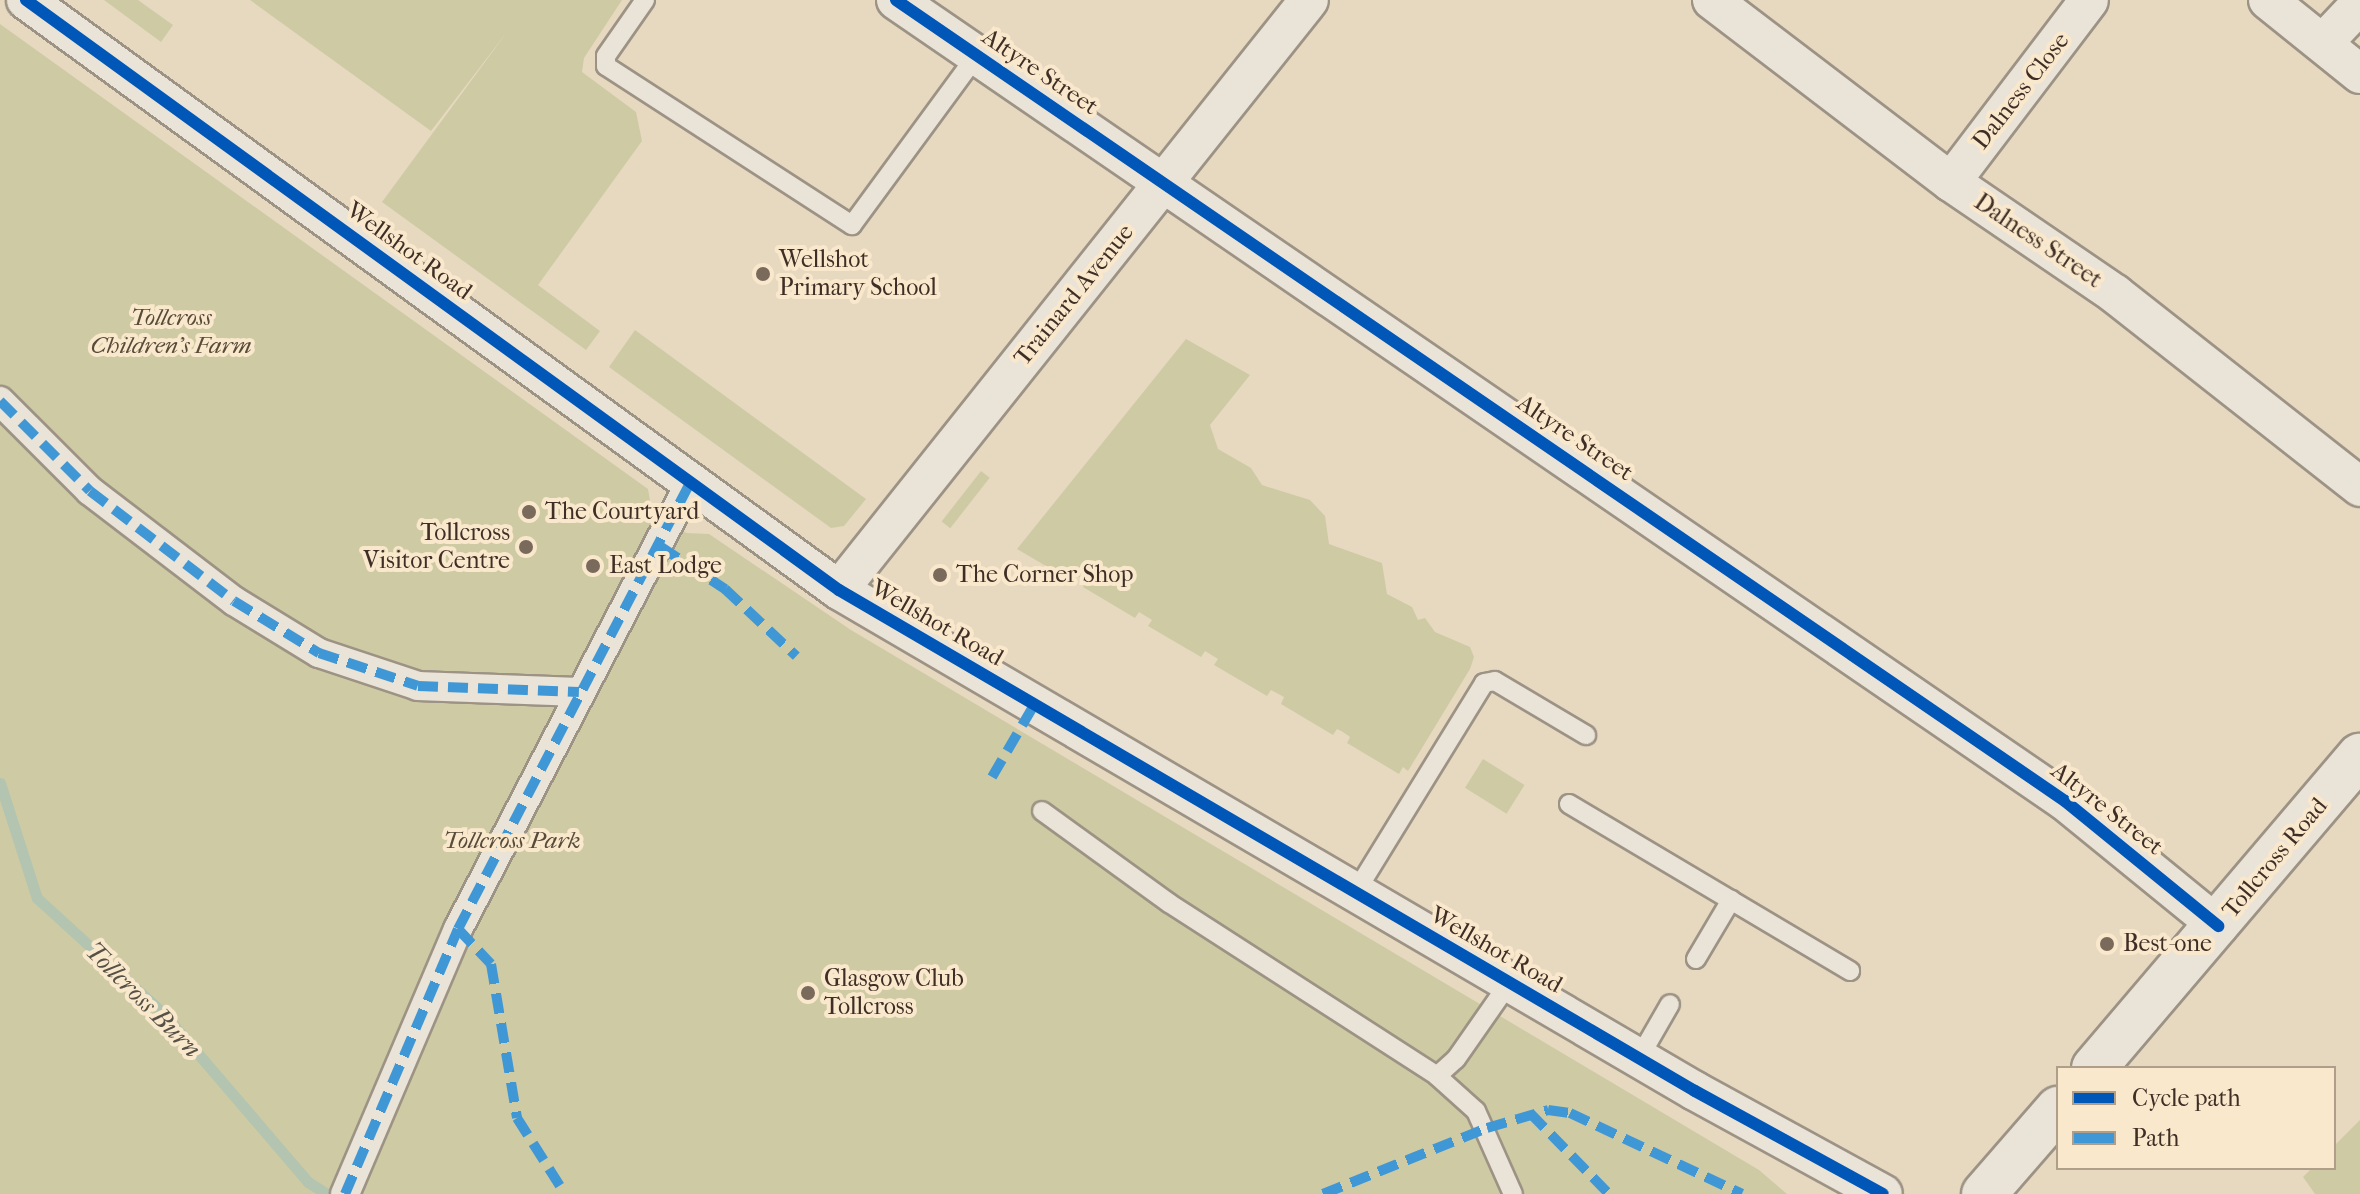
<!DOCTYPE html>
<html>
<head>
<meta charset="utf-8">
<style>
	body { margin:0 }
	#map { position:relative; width:2360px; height:1194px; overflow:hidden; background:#e7d8c0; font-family:"IM FELL French Canon",serif }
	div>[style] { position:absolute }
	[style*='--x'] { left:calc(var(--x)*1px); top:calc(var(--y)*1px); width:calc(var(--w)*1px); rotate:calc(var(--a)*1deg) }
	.green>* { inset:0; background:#cecba4; transform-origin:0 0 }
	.stream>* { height:11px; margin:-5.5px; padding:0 5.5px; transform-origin:5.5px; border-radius:5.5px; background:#b3c4b0 }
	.roads { filter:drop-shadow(2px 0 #9d9385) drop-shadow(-2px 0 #9d9385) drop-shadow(0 2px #9d9385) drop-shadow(0 -2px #9d9385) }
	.service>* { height:18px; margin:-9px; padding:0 9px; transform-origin:9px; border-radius:9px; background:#eae3d7 }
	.pedestrian>* { height:28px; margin:-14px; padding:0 14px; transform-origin:14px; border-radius:14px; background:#eae3d7 }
	.minor>* { height:38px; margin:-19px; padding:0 19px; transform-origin:19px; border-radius:19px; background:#eae3d7 }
	.tertiary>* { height:44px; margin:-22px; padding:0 22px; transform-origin:22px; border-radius:22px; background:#eae3d7 }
	.quiet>* { height:10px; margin-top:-5px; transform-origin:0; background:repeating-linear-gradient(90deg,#3f97d6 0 20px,transparent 0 30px) }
	.cycleway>* { height:12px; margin:-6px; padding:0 6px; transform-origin:6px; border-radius:6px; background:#0057b8 }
	.dots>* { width:22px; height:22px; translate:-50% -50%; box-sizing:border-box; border:4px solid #fae8cc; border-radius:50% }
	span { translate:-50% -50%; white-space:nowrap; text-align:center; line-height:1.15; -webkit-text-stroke:8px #fae8cc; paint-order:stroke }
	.street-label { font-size:24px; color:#3e2e25 }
	.poi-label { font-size:24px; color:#3e2e25 }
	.left { translate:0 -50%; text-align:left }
	.right { translate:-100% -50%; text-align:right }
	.park-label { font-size:24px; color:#574b3a; font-style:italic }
	.water-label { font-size:26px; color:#565146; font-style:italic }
	.legend { position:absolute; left:2056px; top:1066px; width:280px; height:104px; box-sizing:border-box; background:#fae8cc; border:2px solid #af9e89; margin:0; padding:10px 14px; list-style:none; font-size:24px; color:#3e2e25 }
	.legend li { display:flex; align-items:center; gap:16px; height:40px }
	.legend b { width:40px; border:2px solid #af9e89 }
</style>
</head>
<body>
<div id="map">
	<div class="green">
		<i style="clip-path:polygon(104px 0,138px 0,173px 25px,161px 42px)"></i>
		<i style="clip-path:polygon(250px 0,622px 0,584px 58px,582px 72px,636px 112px,642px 141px,538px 285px,600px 331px,586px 350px,382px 202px,507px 32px,431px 131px)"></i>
		<i style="clip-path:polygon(0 24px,648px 489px,653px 517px,687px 533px,709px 534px,851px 630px,1759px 1170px,1787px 1194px,0 1194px)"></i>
		<i style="clip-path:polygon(635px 330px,866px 499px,844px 526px,831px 528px,609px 367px)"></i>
		<i style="clip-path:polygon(1186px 339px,1250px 375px,1210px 425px,1218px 449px,1251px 468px,1262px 485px,1310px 500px,1325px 516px,1329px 544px,1382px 563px,1387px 594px,1412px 607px,1418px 620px,1425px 618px,1435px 632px,1470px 647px,1474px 657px,1470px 669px,1408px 771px,1403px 767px,1399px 774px,1347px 743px,1350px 737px,1343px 732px,1337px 729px,1333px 735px,1281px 704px,1284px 697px,1271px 690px,1267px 696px,1214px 665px,1218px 659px,1205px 651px,1201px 657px,1148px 626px,1152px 620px,1139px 612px,1135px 618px,1083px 587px,1086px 581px,1073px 573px,1068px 579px,1017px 549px)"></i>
		<i style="left:981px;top:471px;width:11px;height:64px;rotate:38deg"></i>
		<i style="left:1483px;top:759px;width:49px;height:34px;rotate:32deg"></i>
		<i style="clip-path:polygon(2360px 1120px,2360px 1194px,2315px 1194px,2303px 1177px,2312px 1168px,2334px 1168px,2334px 1146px)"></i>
	</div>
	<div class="stream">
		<i style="--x:0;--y:783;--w:121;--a:72.2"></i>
		<i style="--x:37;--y:898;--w:172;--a:42.4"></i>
		<i style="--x:164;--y:1014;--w:221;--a:49.4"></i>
		<i style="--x:308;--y:1182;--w:22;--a:32"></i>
	</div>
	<div class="roads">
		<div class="service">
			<i style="--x:645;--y:0;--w:68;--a:124.9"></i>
			<i style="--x:606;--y:56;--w:10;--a:90"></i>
			<i style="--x:606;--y:66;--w:293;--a:32.9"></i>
			<i style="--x:852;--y:225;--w:211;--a:-53.7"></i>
			<i style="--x:1569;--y:804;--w:327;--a:30.7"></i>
			<i style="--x:1042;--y:811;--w:157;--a:35.9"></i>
			<i style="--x:1169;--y:903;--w:319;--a:32.8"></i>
			<i style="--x:1437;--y:1076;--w:25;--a:-42"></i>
			<i style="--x:1456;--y:1059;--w:93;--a:-55.1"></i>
			<i style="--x:1355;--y:893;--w:246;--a:-58.4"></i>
			<i style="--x:1484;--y:683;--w:11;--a:-10"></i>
			<i style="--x:1495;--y:681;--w:106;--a:30.7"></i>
			<i style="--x:1696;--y:959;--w:69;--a:-59.3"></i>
			<i style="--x:1639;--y:1058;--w:62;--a:-60.1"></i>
			<i style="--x:1437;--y:1076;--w:52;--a:41.9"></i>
			<i style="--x:1476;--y:1111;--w:91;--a:66"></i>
		</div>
		<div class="pedestrian">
			<i style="--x:0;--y:401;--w:127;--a:45"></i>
			<i style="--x:90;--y:491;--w:181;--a:37.4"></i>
			<i style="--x:234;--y:601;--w:100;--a:31.5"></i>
			<i style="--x:319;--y:653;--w:104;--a:18.4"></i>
			<i style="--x:418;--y:686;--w:161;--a:2.1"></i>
			<i style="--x:345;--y:1194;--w:288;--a:-66.9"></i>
			<i style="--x:458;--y:929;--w:503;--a:-62.52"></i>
		</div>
		<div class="minor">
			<i style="--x:26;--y:0;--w:1005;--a:35.97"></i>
			<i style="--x:839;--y:590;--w:992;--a:30.34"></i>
			<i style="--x:1695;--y:1091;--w:214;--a:28.7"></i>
			<i style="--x:896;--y:0;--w:1417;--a:34.42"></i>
			<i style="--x:2065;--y:801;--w:198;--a:39.2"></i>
			<i style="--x:1712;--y:0;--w:300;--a:37.3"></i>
			<i style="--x:1951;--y:182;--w:199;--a:34.3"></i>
			<i style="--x:2115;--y:294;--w:312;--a:38.2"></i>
			<i style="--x:2268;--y:0;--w:118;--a:38.8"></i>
			<i style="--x:2323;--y:43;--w:54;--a:-46.5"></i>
			<i style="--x:1951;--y:182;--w:228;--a:-52.8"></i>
			<i style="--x:839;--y:590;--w:754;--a:-51.46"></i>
		</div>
		<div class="tertiary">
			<i style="--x:2094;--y:1068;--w:410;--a:-49.6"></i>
			<i style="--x:1984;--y:1194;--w:113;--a:-49"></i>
		</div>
	</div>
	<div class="quiet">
		<i style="--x:0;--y:401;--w:127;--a:45"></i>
		<i style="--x:90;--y:491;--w:181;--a:37.4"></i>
		<i style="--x:234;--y:601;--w:100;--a:31.5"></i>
		<i style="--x:319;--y:653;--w:104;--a:18.4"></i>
		<i style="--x:418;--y:686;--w:161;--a:2.1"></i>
		<i style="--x:661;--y:547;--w:77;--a:33.3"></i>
		<i style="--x:725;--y:589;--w:98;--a:43.3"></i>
		<i style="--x:992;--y:777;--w:83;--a:-59.7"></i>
		<i style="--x:458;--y:929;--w:48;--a:46.7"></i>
		<i style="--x:491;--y:964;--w:156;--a:80.4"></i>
		<i style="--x:517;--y:1118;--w:90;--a:57.7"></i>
		<i style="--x:1530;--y:1113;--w:113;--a:45.7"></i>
		<i style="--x:345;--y:1194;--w:288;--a:-66.9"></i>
		<i style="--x:458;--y:929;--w:503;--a:-62.52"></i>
		<i style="--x:1323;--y:1194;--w:177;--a:-21.9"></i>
		<i style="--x:1487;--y:1128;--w:64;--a:-16.4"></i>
		<i style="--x:1548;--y:1110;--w:22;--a:8"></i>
		<i style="--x:1570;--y:1113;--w:190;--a:25.2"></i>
	</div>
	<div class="cycleway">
		<i style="--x:26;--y:0;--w:1005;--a:35.97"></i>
		<i style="--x:839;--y:590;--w:992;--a:30.34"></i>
		<i style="--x:1695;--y:1091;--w:214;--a:28.7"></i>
		<i style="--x:896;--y:0;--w:1417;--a:34.42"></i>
		<i style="--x:2065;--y:801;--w:198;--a:39.2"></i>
	</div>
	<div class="dots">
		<i style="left:763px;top:274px;background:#796a5b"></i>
		<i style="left:529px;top:512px;background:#796a5b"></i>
		<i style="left:526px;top:547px;background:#796a5b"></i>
		<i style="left:593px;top:566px;background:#796a5b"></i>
		<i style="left:940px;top:575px;background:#796a5b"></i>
		<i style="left:2107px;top:944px;background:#796a5b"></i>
		<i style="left:808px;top:993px;background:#796a5b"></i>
	</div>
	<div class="street-label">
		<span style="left:1040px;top:72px;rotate:34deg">Altyre Street</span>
		<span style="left:2021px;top:91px;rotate:-52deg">Dalness Close</span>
		<span style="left:2038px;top:241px;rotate:34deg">Dalness Street</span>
		<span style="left:409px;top:251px;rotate:36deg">Wellshot Road</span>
		<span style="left:1074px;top:295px;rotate:-51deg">Trainard Avenue</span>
		<span style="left:1575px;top:438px;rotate:34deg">Altyre Street</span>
		<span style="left:937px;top:623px;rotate:30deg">Wellshot Road</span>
		<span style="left:2107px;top:809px;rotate:38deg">Altyre Street</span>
		<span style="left:2275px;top:858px;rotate:-50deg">Tollcross Road</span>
		<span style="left:1496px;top:950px;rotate:30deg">Wellshot Road</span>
	</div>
	<div class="poi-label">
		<span class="left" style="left:779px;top:274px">Wellshot<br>Primary School</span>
		<span class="left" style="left:545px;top:512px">The Courtyard</span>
		<span class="right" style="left:510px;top:547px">Tollcross<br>Visitor Centre</span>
		<span class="left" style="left:609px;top:566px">East Lodge</span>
		<span class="left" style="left:956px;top:575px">The Corner Shop</span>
		<span class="left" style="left:2123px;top:944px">Best-one</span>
		<span class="left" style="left:824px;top:993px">Glasgow Club<br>Tollcross</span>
	</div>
	<div class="park-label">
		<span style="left:171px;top:332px">Tollcross<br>Children's Farm</span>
		<span style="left:512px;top:841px">Tollcross Park</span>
	</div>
	<div class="water-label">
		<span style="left:143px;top:1000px;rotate:45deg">Tollcross Burn</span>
	</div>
	<ul class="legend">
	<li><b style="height:10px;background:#0057b8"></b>Cycle path</li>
	<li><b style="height:10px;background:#3f97d6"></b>Path</li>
	</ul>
</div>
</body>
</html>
